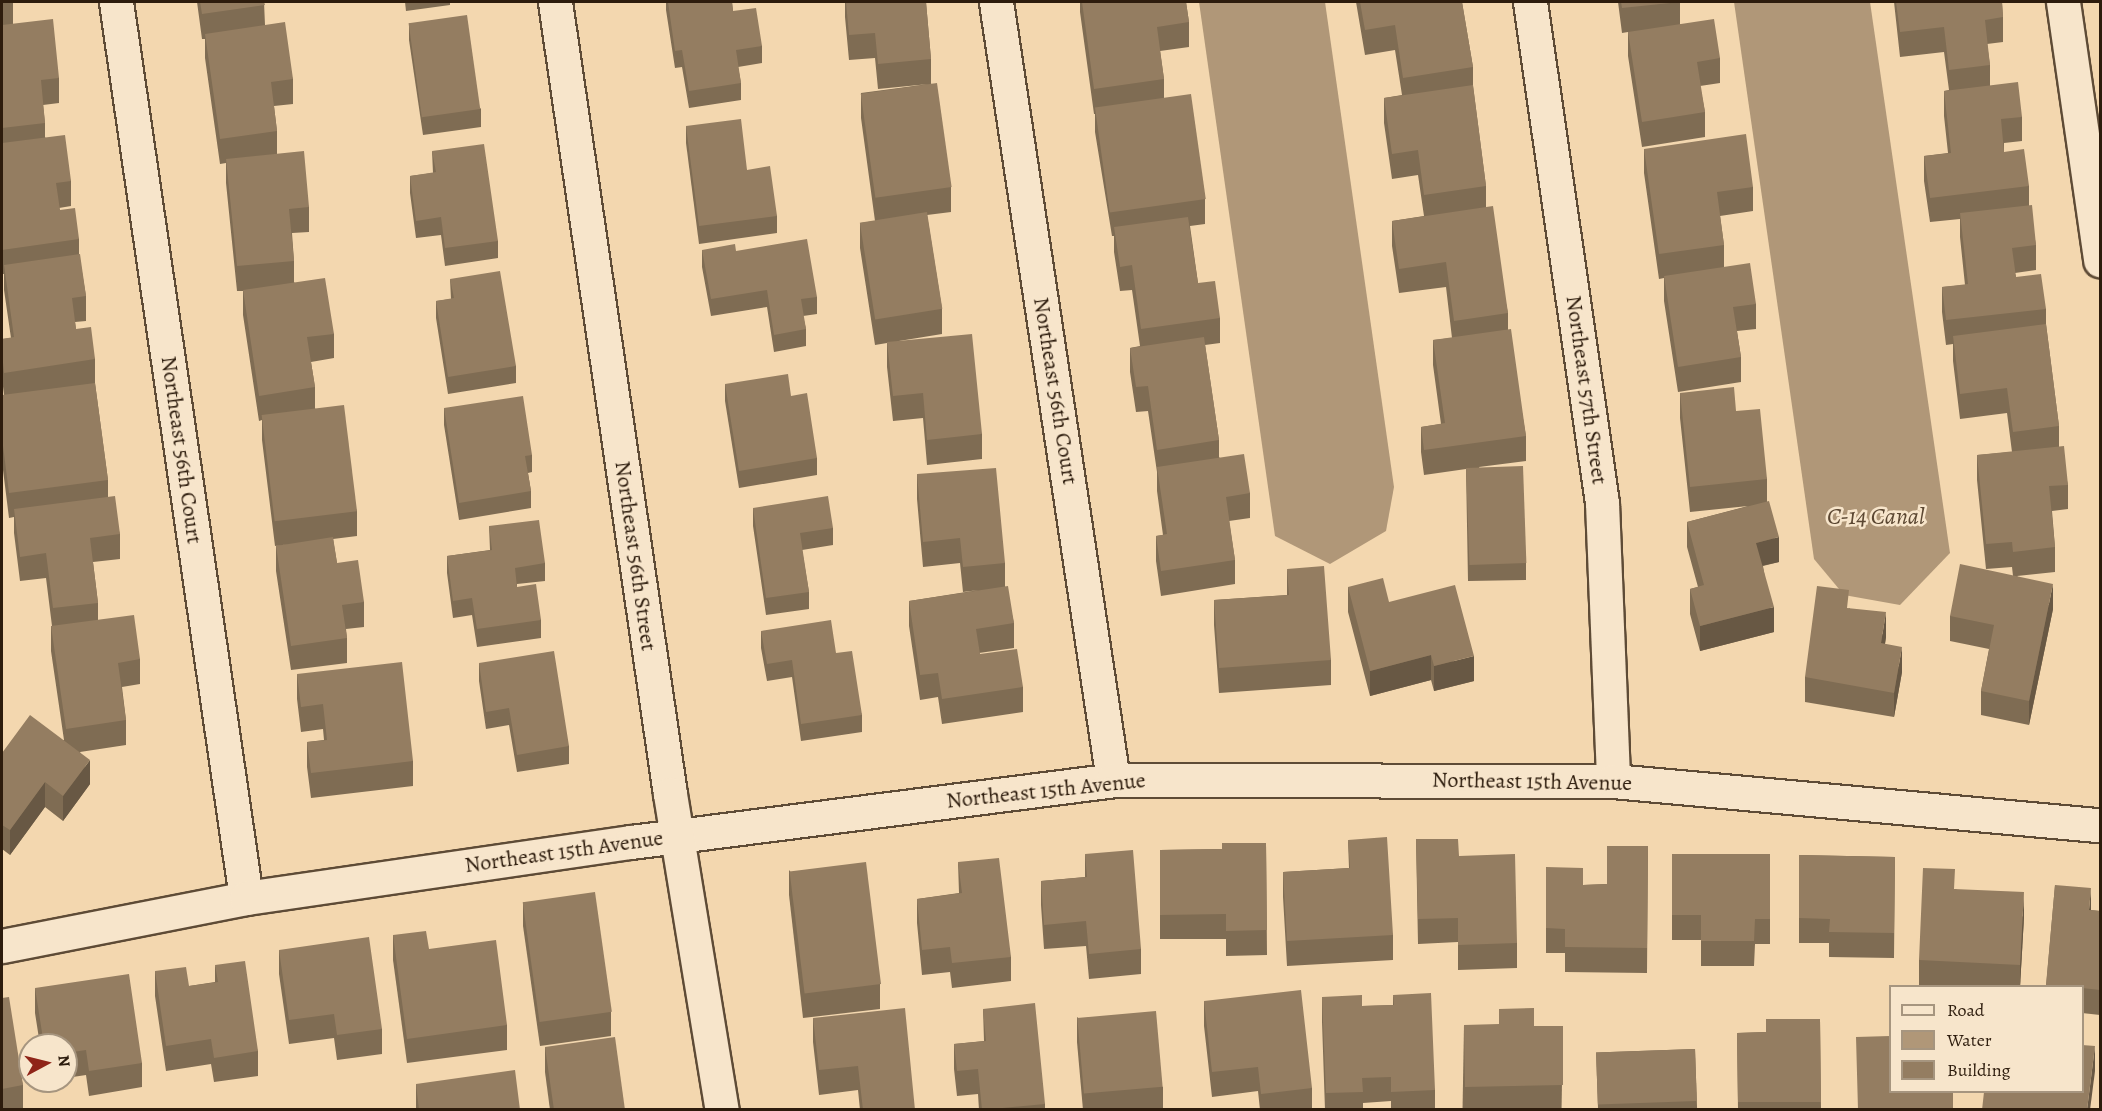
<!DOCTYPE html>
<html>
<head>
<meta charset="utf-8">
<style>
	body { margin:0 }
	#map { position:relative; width:2102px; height:1111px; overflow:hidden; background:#f3d7af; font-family:Alegreya,serif }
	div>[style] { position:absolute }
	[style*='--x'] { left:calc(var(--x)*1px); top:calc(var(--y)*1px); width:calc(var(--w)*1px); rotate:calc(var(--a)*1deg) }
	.water>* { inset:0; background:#b09778 }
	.roads { filter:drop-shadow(2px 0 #5e4b36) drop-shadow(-2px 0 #5e4b36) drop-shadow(0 2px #5e4b36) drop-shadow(0 -2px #5e4b36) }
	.minor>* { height:33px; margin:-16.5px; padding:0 16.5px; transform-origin:16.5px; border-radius:16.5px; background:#f7e5cb }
	.tertiary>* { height:33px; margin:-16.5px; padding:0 16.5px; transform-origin:16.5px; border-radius:16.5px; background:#f7e5cb }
	.wall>* { inset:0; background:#7f6c53; transform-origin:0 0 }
	.shaded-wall>* { inset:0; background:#685844 }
	.building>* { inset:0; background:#947d61; transform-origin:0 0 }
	span { translate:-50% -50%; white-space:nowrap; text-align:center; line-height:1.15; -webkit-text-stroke:5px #f7e5cb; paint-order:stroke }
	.street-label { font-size:22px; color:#2d1c0d }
	.water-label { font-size:24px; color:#5b4732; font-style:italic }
	.frame { position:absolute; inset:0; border:3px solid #2d1c0d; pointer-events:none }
	.legend { position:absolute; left:1889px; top:985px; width:195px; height:108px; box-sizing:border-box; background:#f7e5cb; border:2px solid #a6957f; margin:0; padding:8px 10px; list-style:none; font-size:18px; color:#2d1c0d }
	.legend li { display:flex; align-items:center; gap:12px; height:30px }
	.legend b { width:30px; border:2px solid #a6957f }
	.north { position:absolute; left:18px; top:1033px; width:60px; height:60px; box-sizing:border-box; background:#f7e5cb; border:2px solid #a6957f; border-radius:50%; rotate:83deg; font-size:16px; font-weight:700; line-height:24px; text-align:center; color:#2d1c0d }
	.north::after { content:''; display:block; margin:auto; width:21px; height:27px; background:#8f2418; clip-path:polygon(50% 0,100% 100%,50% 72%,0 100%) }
</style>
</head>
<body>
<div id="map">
	<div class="water">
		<i style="clip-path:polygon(1199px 2px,1325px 2px,1394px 487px,1386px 531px,1330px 564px,1275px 536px)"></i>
		<i style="clip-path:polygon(1734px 2px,1870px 2px,1950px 553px,1900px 605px,1844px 595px,1814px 559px)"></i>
	</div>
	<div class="roads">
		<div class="minor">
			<i style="--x:116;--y:2;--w:905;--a:81.74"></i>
			<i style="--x:996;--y:2;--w:787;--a:81.45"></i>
			<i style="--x:1530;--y:2;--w:506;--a:81.82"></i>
			<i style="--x:1602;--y:503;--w:278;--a:87.7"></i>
			<i style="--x:2063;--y:2;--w:261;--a:81.8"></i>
			<i style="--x:2;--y:946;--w:249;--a:-11.1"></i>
			<i style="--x:246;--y:898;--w:389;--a:-8.3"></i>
			<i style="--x:631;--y:842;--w:486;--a:-7.3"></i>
			<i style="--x:1113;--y:780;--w:500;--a:0.11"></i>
			<i style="--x:1613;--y:781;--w:489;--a:5.2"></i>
		</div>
		<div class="tertiary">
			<i style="--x:555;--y:2;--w:800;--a:81.74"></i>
			<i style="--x:670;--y:794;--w:320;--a:80.7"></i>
		</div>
	</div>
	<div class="wall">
		<i style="clip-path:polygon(2px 2px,13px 2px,13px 24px,59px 78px,59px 103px,43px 105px,45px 123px,45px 137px,71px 181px,71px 206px,59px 208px,60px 210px,79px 239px,79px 254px,86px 296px,86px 321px,75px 322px,76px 329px,95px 359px,95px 383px,108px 480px,108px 497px,120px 534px,120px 559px,93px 562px,98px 603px,98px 620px,140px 659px,140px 684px,122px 687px,126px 720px,126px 745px,80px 752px,90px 784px,63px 821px,45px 807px,10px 855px,2px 849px,2px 753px,64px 740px,51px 651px,51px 626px,52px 626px,46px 578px,20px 581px,14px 533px,14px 517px,9px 518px,2px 462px,2px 395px,4px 395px,2px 378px,2px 339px,11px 338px,4px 290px,4px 274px,2px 274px)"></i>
		<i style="clip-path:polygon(197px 2px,264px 2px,265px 25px,293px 79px,293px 104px,274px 106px,277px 131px,277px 154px,309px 207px,309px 232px,292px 233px,294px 261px,294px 282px,334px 334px,334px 358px,311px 362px,315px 387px,315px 408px,357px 511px,357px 536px,333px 539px,337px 563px,364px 602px,364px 627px,346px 629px,347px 638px,347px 663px,291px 670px,276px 571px,276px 546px,290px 544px,275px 546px,262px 440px,262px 420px,259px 421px,243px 315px,243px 291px,237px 291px,226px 183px,226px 163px,220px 164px,205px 58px,205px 39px,202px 39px)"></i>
		<i style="clip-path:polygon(405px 2px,450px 2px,450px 5px,406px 11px)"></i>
		<i style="clip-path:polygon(666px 2px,732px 2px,733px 11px,762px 46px,762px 63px,738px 67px,741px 83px,741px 100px,689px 108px,682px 67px,675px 68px,666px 10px)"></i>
		<i style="clip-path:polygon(845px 2px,926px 2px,931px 59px,931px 83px,951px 187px,951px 212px,927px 215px,942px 309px,942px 334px,899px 341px,982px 434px,982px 459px,927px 465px,923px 418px,893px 421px,887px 367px,887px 343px,875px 345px,860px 248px,860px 223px,875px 221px,861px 118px,861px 93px,929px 84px,878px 89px,875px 58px,849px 60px,845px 17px)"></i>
		<i style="clip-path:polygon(1080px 2px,1186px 2px,1189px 22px,1189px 47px,1160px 51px,1164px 79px,1164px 98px,1205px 199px,1205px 224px,1190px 226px,1198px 283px,1220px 318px,1220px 343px,1205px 345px,1219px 440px,1219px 457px,1250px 493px,1250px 518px,1229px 521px,1235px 560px,1235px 584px,1161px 596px,1156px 561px,1156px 536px,1163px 535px,1157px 491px,1157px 472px,1148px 411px,1136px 412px,1130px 372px,1130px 348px,1140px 346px,1132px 290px,1120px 291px,1114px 252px,1114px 236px,1112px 236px,1095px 132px,1095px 114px,1094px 114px,1080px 12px)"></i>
		<i style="clip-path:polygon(1356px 2px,1462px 2px,1473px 67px,1473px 86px,1486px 186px,1486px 207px,1508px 313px,1508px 330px,1526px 436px,1526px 461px,1479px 467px,1526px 563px,1526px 580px,1468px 581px,1466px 469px,1424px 475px,1421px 452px,1421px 427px,1441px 424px,1433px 365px,1433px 340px,1452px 338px,1446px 287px,1399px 293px,1392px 246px,1392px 221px,1424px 216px,1418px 175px,1392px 179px,1384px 123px,1384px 98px,1402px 95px,1395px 50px,1365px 55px)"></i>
		<i style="clip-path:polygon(1618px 2px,1680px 2px,1680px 24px,1720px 58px,1720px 83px,1700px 86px,1705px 112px,1705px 137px,1642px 147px,1628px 56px,1628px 32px,1622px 33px)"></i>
		<i style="clip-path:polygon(1894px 2px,2002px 2px,2003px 17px,2003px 42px,1987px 44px,1990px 65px,1990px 86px,2022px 117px,2022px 141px,2004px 143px,2004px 152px,2029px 186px,2029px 205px,2036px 245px,2036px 270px,2015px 273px,2016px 277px,2046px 309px,2046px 324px,2059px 426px,2059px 447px,2068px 485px,2068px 509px,2052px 511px,2055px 547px,2055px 572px,2017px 576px,2053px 609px,2029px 725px,1981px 715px,1981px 691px,1989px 649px,1950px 641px,1950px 616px,2013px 576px,2012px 567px,1986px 569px,1977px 480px,1977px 455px,2012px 452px,2007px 413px,1960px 419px,1953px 361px,1953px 344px,1946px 345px,1942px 312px,1942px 287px,1965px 285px,1960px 237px,1960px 219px,1930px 222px,1924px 181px,1924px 156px,1948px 153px,1944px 116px,1944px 91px,1949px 90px,1944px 52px,1900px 57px)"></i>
		<i style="clip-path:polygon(409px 23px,481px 109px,481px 127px,423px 135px,409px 40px)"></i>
		<i style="clip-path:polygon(686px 126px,747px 170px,777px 216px,777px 233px,699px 244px,686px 143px)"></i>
		<i style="clip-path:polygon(1644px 149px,1753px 187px,1753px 211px,1720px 216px,1724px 245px,1724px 267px,1756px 304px,1756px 329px,1737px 331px,1741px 357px,1741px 382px,1678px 392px,1664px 301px,1664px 278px,1659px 279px,1644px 173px)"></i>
		<i style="clip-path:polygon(432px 151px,498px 241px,498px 258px,445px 266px,441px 235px,416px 238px,410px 193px,410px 176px,433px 173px)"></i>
		<i style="clip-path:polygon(702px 250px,736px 251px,817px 297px,817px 314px,803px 316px,806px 329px,806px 346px,774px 352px,767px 307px,711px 316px,702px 267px)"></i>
		<i style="clip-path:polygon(450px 279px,516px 366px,516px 383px,448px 394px,436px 318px,436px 301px,451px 299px)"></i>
		<i style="clip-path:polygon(725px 384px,817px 458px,817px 475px,739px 488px,725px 401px)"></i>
		<i style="clip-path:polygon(1680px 393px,1736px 411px,1767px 479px,1767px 501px,1779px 562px,1763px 566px,1774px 632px,1700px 651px,1690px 614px,1690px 589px,1698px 587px,1687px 547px,1687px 522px,1748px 506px,1690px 512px,1680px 418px)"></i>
		<i style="clip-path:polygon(444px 408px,532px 455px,532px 472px,528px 473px,531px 491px,531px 508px,459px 520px,444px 425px)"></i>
		<i style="clip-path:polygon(917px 474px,1005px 563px,1005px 586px,1014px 623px,1014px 648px,979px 653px,1023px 687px,1023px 712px,942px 724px,938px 697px,920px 700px,909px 626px,909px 601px,979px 590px,963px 592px,960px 563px,923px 567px,917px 499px)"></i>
		<i style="clip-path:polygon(753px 508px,833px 528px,833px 545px,802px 550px,809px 592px,809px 609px,766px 615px,753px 526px)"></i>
		<i style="clip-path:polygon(489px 526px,545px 563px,545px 581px,517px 584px,517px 587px,541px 620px,541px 638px,477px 647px,472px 615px,453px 618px,447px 573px,447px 556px,490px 550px)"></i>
		<i style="clip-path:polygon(1287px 569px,1331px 660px,1331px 685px,1219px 693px,1214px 625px,1214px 600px,1287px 595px)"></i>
		<i style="clip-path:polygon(1348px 587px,1389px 602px,1474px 681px,1434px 691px,1431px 680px,1370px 696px,1348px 612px)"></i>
		<i style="clip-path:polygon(1849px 608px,1886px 637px,1885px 644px,1902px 672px,1894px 717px,1805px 702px,1805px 677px)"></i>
		<i style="clip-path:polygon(761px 631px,836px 653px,862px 715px,862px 732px,801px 741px,792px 677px,767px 681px,761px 648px)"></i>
		<i style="clip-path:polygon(479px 663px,569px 746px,569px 764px,517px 772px,509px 725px,486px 729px,479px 681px)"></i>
		<i style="clip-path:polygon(297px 674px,413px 761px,413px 786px,311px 798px,307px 767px,307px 742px,324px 740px,323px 729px,301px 732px,297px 699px)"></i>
		<i style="clip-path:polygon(1416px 839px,1459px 856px,1517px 943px,1517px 968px,1458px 970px,1458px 942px,1418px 944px)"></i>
		<i style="clip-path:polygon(1348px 840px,1393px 935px,1393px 960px,1287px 966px,1283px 897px,1283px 872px,1349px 868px)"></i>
		<i style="clip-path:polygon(1266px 843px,1267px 955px,1226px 956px,1226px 939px,1160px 939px,1160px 850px,1222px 849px)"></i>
		<i style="clip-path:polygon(1648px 846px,1647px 973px,1565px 972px,1565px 953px,1546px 953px,1546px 867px,1583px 885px,1607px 884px)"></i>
		<i style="clip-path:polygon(1085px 854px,1141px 949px,1141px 974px,1089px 979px,1086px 946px,1044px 949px,1041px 905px,1041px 881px,1085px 877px)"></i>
		<i style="clip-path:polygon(1672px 854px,1770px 854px,1770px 944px,1755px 944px,1754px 966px,1701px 966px,1701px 940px,1672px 940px)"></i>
		<i style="clip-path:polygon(1799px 855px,1895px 857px,1894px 958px,1829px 957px,1829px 943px,1799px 943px)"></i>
		<i style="clip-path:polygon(958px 862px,1011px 957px,1011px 981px,952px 988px,950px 972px,922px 975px,917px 923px,917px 899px,959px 893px)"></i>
		<i style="clip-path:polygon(789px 870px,880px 984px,880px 1009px,803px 1018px,789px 895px)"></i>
		<i style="clip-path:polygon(2055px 885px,2091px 910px,2100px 911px,2100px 1015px,2082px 1013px,2082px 987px,2046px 987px)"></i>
		<i style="clip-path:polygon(1955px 889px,2024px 917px,2020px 987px,1953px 987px,1919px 985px,1919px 960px)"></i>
		<i style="clip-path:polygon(523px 902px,611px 1012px,611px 1036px,540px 1046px,523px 926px)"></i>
		<i style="clip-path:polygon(393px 935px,429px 949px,507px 1025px,507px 1050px,407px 1063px,393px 960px)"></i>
		<i style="clip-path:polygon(279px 950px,382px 1029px,382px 1054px,337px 1060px,334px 1038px,289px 1044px,279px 974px)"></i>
		<i style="clip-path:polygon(215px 965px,258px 1051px,258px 1076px,214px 1082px,211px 1064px,166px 1071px,155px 996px,155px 971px,189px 986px,215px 982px)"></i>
		<i style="clip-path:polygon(35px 988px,142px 1063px,142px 1087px,89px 1096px,86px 1075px,66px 1078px,66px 1045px,40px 1045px,35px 1013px)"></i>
		<i style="clip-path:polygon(1393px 995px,1435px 1090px,1435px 1110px,1391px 1110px,1391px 1101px,1363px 1103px,1363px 1110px,1325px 1110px,1322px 1022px,1322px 997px,1362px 1006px,1393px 1005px)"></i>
		<i style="clip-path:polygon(2px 998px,23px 1085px,23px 1110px,2px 1110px)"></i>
		<i style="clip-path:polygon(1204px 1001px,1312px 1088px,1312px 1110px,1260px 1110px,1258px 1091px,1212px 1097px,1204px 1026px)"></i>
		<i style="clip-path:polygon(983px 1009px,1045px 1104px,1045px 1110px,979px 1110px,978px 1094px,957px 1096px,954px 1069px,954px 1044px,984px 1041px)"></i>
		<i style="clip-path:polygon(1077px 1017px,1163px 1087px,1163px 1110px,1083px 1110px,1077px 1042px)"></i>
		<i style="clip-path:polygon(813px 1018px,915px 1110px,860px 1110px,858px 1090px,819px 1095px,813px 1042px)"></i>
		<i style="clip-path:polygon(1820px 1019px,1821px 1110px,1738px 1110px,1737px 1033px,1766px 1032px)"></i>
		<i style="left:1464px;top:1025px;width:99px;height:85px;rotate:1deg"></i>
		<i style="clip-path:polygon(545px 1047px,625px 1110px,550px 1110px,545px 1072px)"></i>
		<i style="left:1695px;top:1049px;width:61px;height:99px;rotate:88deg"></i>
		<i style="clip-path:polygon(416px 1084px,520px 1110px,416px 1110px)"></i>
	</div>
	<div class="shaded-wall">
		<i style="clip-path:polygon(1779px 537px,1779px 562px,1756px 567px,1756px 543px)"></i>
		<i style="clip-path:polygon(2053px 584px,2053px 609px,2029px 725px,2029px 701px)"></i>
		<i style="clip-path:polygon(1774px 607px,1774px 632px,1700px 651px,1700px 626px)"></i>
		<i style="clip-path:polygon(1886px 612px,1886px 637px,1881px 668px,1881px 643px)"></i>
		<i style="clip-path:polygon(1902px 647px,1902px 672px,1894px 717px,1894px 693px)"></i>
		<i style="clip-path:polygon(1431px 655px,1431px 680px,1370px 696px,1370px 671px)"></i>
		<i style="clip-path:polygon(1474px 656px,1474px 681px,1434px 691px,1434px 666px)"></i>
		<i style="clip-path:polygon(90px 760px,90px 784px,63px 821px,63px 796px)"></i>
		<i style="clip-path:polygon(45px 782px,45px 807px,10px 855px,10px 830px)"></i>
		<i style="clip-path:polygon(2091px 888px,2091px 913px,2089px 910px)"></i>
		<i style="clip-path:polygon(2024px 892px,2024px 917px,2020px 987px,2020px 965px)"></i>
		<i style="clip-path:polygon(2095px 1046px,2095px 1071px,2090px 1110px,2087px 1110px)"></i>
	</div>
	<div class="building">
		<i style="clip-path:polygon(200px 2px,264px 2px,265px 5px,202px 14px)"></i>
		<i style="clip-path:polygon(668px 2px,732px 2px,733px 11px,756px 8px,762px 46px,736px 50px,741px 83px,689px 91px,682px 50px,675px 51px)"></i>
		<i style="clip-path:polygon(846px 2px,926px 2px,931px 59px,878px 64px,875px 33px,849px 35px)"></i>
		<i style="clip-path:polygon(1082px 2px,1186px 2px,1189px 22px,1157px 27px,1164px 79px,1094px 89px)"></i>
		<i style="clip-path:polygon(1360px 2px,1462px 2px,1473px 67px,1403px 78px,1395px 25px,1365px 30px)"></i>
		<i style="clip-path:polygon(1621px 2px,1680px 2px,1622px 8px)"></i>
		<i style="clip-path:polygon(1896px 2px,2002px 2px,2003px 17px,1985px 20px,1990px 65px,1949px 70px,1944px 27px,1900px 32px)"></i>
		<i style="left:467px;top:15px;width:95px;height:59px;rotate:82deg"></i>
		<i style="clip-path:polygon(53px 19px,59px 78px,41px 80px,45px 123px,2px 128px,2px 25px)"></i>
		<i style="clip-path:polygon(1714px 19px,1720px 58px,1697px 62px,1705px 112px,1642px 122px,1628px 32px)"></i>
		<i style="clip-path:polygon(285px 22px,293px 79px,271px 82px,277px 131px,220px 139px,205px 34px)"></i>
		<i style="clip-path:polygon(2018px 82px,2022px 117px,2001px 119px,2004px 152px,2024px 149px,2029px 186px,1930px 198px,1924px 156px,1951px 153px,1944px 91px)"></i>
		<i style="left:937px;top:83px;width:105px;height:77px;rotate:82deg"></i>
		<i style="clip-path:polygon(1473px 85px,1486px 186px,1424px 195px,1418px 150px,1392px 154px,1384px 98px)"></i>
		<i style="left:1191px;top:94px;width:106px;height:97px;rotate:82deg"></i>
		<i style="clip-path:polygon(741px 119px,747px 170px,770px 166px,777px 216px,699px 226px,686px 126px)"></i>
		<i style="clip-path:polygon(1746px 134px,1753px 187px,1717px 192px,1724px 245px,1659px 254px,1644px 149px)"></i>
		<i style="clip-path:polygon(65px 135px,71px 181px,56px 183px,60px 210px,75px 208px,79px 239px,2px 250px,2px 143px)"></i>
		<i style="clip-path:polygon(484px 144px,498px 241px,445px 248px,441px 217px,416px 221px,410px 176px,436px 172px,432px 151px)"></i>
		<i style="clip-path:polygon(304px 151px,309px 207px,289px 209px,294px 261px,237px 266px,226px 159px)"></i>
		<i style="clip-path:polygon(2032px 205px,2036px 245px,2012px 248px,2016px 277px,2041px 274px,2046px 309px,1946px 320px,1942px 287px,1968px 284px,1960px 213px)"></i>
		<i style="clip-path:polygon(1493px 206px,1508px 313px,1454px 321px,1446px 262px,1399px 269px,1392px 221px)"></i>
		<i style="left:927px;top:212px;width:98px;height:68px;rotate:81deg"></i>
		<i style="clip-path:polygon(1188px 217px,1198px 283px,1215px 281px,1220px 318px,1141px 329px,1132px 265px,1120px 267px,1114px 227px)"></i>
		<i style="clip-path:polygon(807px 239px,817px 297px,801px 299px,806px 329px,774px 335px,767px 290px,711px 299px,702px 250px,735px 244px,736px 251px)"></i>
		<i style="clip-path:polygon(80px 254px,86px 296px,72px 298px,76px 329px,91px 327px,95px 359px,4px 373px,2px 353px,2px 339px,14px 337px,4px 265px)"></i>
		<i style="clip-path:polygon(1750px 263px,1756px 304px,1733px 307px,1741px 357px,1678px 367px,1664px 276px)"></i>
		<i style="clip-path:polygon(500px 271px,516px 366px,448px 377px,436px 301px,454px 298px,450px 279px)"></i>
		<i style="clip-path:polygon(325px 278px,334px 334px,307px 337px,315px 387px,259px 396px,243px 290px)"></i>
		<i style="clip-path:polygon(2046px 324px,2059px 426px,2013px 432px,2007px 388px,1960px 394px,1953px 336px)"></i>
		<i style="clip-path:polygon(1511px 329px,1526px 436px,1424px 450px,1421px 427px,1445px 423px,1433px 340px)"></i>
		<i style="clip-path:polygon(972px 334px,982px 434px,927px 440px,923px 393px,893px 396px,887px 342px)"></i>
		<i style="clip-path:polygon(1204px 337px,1219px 440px,1157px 450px,1148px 386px,1136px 387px,1130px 348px)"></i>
		<i style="clip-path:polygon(788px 374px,791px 396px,807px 393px,817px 458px,739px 471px,725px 384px)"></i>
		<i style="clip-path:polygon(95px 383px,108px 480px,9px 493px,2px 438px,2px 395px)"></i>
		<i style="clip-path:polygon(1734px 387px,1736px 411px,1760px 409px,1767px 479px,1690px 487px,1680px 393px)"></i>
		<i style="clip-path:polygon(523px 396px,532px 455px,525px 456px,531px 491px,459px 503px,444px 408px)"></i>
		<i style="left:344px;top:405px;width:107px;height:83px;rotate:83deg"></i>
		<i style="clip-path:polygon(2064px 446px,2068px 485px,2049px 486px,2055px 547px,2013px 552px,2012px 542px,1986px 544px,1977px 455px)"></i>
		<i style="clip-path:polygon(1244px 454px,1250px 493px,1226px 497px,1235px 560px,1161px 571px,1156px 536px,1167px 534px,1157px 467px)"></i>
		<i style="left:1523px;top:466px;width:97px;height:57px;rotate:88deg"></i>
		<i style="clip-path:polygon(996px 468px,1005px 563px,963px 567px,960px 538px,923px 542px,917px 474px)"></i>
		<i style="clip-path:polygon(115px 496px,120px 534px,90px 538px,98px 603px,53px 608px,46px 553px,20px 557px,14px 509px)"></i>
		<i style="clip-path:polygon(828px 496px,833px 528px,800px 533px,809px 592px,766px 598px,753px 508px)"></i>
		<i style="clip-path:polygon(1769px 501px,1779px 537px,1756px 543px,1774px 607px,1700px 626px,1690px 589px,1704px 585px,1687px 522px)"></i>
		<i style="clip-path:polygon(539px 520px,545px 563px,515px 568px,517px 587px,536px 584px,541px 620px,477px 629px,472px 598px,453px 601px,447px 556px,492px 550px,489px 526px)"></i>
		<i style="clip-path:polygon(333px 537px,337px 563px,358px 560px,364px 602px,342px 605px,347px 638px,291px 646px,276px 546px)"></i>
		<i style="clip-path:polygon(1960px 564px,2053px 584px,2029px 701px,1981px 691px,1994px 625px,1950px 616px)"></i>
		<i style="clip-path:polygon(1324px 566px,1331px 660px,1219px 668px,1214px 600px,1289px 595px,1287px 569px)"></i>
		<i style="clip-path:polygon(1383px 578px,1389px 602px,1455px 585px,1474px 656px,1434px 666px,1431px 655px,1370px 671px,1348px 587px)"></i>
		<i style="clip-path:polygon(1008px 586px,1014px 623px,976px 629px,980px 654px,1017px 649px,1023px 687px,942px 699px,938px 673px,920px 675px,909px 601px)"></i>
		<i style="clip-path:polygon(1817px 586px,1849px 590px,1847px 608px,1886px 612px,1881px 643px,1902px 647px,1894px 693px,1805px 677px)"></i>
		<i style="clip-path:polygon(134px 615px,140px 659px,118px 663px,126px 720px,66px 729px,51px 626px)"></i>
		<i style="clip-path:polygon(831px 620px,836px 653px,852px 651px,862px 715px,801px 724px,792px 660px,767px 664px,761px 631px)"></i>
		<i style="clip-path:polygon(554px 651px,569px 746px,517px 755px,509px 708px,486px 712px,479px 663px)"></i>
		<i style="clip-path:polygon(402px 662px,413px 761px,311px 773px,307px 742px,327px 740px,323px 704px,301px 707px,297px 674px)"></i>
		<i style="clip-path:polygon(30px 715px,90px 760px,63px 796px,45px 782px,10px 830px,2px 825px,2px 753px)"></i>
		<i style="clip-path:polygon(1387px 837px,1393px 935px,1287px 941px,1283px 872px,1350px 868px,1348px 840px)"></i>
		<i style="clip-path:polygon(1416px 839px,1458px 839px,1459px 856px,1515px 854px,1517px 943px,1458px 945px,1458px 918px,1418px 919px)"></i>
		<i style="clip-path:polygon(1222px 843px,1266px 843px,1267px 930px,1226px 931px,1226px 914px,1160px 915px,1160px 850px,1222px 849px)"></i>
		<i style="clip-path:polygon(1607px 846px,1648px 846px,1647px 948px,1565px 947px,1565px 929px,1546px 928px,1546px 867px,1583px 868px,1583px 885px,1607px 884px)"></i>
		<i style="clip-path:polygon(1133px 850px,1141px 949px,1089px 954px,1086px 921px,1044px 925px,1041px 881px,1087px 877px,1085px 854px)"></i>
		<i style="clip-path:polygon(1672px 854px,1770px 854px,1770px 919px,1755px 919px,1754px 941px,1701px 941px,1701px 915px,1672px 915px)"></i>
		<i style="clip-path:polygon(1799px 855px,1895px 857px,1894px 933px,1829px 932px,1830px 919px,1799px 918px)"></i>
		<i style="clip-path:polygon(999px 858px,1011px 957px,952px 963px,950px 947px,922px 950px,917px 899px,962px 893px,958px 862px)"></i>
		<i style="left:866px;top:862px;width:123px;height:77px;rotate:83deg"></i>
		<i style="clip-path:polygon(1923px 868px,1955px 869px,1954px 889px,2024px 892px,2020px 965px,1919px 960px)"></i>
		<i style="clip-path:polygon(2055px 885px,2091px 888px,2089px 910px,2100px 911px,2100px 990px,2082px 988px,2082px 987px,2046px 985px)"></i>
		<i style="left:595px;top:892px;width:121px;height:73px;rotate:82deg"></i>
		<i style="clip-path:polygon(426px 931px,429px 949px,496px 940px,507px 1025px,407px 1039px,393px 935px)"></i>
		<i style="clip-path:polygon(369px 937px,382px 1029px,337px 1035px,334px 1014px,289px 1020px,279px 950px)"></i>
		<i style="clip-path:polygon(245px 961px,258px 1051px,214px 1058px,211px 1039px,166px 1046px,155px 971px,186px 967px,189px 986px,218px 982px,215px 965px)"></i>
		<i style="clip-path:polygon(129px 974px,142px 1063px,89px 1071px,86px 1050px,66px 1053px,66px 1045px,44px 1045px,35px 988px)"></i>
		<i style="clip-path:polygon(1301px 990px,1312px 1088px,1261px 1094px,1258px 1067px,1212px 1072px,1204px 1001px)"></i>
		<i style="clip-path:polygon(1431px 993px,1435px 1090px,1391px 1092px,1391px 1077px,1362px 1078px,1363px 1092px,1326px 1093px,1322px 997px,1362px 995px,1362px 1006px,1394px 1005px,1393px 995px)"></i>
		<i style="clip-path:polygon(9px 997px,23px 1085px,2px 1089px,2px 998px)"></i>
		<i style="clip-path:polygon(1035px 1003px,1045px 1104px,982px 1110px,978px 1069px,957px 1071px,954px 1044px,986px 1041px,983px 1009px)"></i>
		<i style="clip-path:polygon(905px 1008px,915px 1110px,863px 1110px,858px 1066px,819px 1070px,813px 1018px)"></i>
		<i style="clip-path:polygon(1534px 1008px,1534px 1026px,1563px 1026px,1563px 1085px,1465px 1087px,1464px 1025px,1499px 1024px,1499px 1009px)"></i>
		<i style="left:1156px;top:1011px;width:76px;height:79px;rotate:85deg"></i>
		<i style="clip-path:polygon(1766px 1019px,1820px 1019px,1821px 1102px,1738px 1102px,1737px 1033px,1766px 1032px)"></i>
		<i style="clip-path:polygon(1890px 1036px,1890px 1092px,1953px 1092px,1953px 1110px,1858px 1110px,1856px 1037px)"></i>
		<i style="clip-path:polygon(615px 1037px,625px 1110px,554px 1110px,545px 1047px)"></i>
		<i style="clip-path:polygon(2082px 1045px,2095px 1046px,2087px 1110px,1982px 1110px,1984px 1092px,2082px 1092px)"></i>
		<i style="left:1695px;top:1049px;width:52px;height:99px;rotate:88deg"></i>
		<i style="clip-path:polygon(515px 1070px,520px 1110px,419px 1110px,416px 1084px)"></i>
	</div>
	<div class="street-label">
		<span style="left:1586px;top:390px;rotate:82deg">Northeast 57th Street</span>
		<span style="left:1055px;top:391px;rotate:81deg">Northeast 56th Court</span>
		<span style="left:181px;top:450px;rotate:82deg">Northeast 56th Court</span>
		<span style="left:635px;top:556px;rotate:82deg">Northeast 56th Street</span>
		<span style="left:1532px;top:782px;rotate:1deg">Northeast 15th Avenue</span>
		<span style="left:1046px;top:791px;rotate:-6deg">Northeast 15th Avenue</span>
		<span style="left:564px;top:852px;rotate:-8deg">Northeast 15th Avenue</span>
	</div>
	<div class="water-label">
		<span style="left:1876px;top:517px">C-14 Canal</span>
	</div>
	<div class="frame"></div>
	<ul class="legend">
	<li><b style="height:8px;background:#f7e5cb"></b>Road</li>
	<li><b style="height:16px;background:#b09778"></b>Water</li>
	<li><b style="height:16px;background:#947d61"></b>Building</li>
	</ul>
	<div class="north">N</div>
</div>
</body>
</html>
